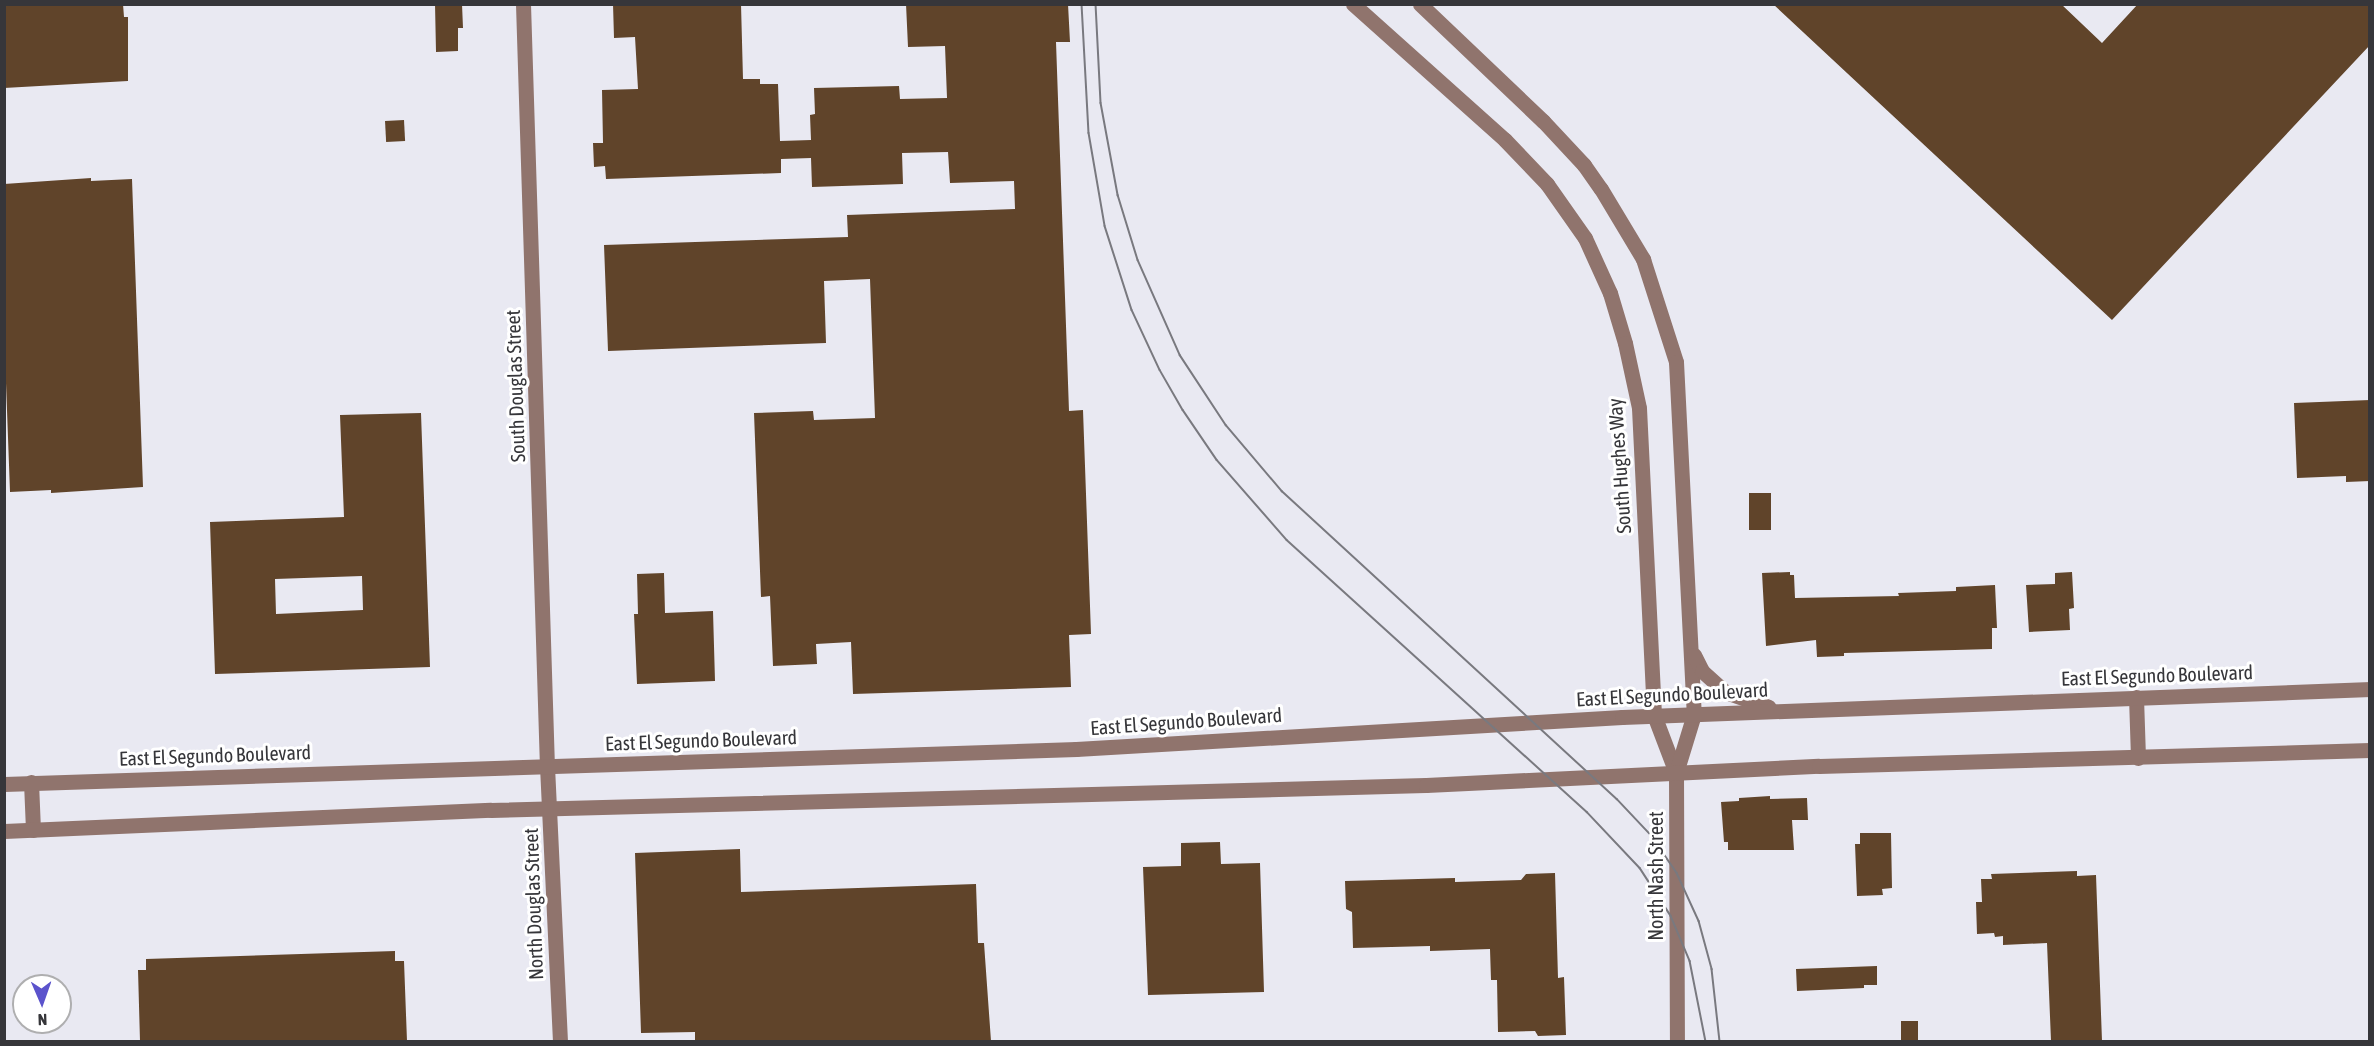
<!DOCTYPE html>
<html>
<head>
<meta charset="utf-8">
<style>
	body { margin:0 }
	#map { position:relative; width:2374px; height:1046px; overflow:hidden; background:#e9e9f2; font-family:"Asap Condensed",sans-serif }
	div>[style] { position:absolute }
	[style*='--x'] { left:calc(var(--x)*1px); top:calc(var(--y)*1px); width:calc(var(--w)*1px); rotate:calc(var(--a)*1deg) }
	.building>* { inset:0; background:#60442a; transform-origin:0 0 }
	.secondary>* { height:15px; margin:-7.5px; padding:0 7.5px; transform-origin:7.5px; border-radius:7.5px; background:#90746d }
	.tram>* { height:1.5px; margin:-0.75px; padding:0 0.75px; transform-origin:0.75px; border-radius:0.75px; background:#79797f }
	span { translate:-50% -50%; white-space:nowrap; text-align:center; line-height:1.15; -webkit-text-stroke:6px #fff; paint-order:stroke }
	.street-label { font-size:20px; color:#36363a }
	.frame { position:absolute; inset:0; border:6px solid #36363a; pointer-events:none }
	.north { position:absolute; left:12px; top:974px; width:60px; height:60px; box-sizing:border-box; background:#fff; border:2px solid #afafb0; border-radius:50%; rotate:178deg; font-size:16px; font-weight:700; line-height:24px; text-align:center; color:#36363a }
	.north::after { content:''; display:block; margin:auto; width:21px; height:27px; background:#5b53cc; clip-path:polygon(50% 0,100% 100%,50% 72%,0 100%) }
</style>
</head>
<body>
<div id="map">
	<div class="building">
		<i style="clip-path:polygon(4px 4px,123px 4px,124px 17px,128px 17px,128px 81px,4px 88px)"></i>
		<i style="clip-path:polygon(435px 4px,462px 4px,463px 28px,458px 28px,458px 51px,436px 52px)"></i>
		<i style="clip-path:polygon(613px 4px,741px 4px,743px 79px,760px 79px,760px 84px,778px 84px,780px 141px,811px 140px,810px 115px,815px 114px,814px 88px,899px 86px,900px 99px,947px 98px,945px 46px,908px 47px,906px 4px,1068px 4px,1070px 42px,1056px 42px,1069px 411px,1083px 410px,1091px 634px,1069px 635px,1071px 687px,853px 694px,851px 642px,816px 644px,817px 664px,773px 666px,770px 596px,761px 597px,754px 413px,813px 411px,814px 420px,875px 418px,870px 279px,824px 281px,826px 343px,608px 351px,604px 245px,848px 237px,847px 215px,1015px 209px,1014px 181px,950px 183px,948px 152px,902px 153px,903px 184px,812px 187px,811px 158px,781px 159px,781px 173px,606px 179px,605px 166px,594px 167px,593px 143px,603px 143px,602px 90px,638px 89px,635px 37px,614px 38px)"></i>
		<i style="clip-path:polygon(1773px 4px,2061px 4px,2102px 43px,2138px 4px,2370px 4px,2370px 45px,2112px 320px)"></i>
		<i style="left:404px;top:120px;width:21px;height:19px;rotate:87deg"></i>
		<i style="clip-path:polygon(91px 178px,91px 181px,132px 179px,143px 487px,51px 493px,51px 490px,10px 492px,4px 329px,4px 184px)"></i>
		<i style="clip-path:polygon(2370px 400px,2370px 481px,2346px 482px,2346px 476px,2297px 478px,2294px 403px)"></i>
		<i style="clip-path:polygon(evenodd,421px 413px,430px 667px,215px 674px,210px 522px,344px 517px,340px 415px,421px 413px,362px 576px,363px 610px,276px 614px,275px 579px,362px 576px)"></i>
		<i style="left:1749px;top:493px;width:22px;height:37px"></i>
		<i style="clip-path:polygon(1790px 572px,1790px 575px,1794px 575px,1795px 598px,1899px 596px,1898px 593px,1956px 591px,1956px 587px,1995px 585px,1997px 628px,1992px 628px,1992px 649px,1844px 653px,1844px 656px,1817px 657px,1816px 640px,1766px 646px,1762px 573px)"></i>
		<i style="clip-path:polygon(2072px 572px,2074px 608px,2069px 609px,2070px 630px,2029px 632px,2026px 585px,2055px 584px,2055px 573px)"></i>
		<i style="clip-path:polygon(664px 573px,665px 613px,713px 611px,715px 681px,637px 684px,634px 614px,638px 614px,637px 574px)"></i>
		<i style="clip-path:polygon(1770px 796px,1770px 799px,1807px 798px,1808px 820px,1792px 820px,1794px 850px,1728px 850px,1728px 842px,1724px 842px,1721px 802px,1739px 801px,1739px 798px)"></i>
		<i style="clip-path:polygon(1860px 833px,1891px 833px,1892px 888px,1882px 889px,1883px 895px,1857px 896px,1855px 844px,1860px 844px)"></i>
		<i style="clip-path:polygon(1220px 842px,1221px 864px,1260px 863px,1264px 992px,1148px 995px,1143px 867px,1181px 866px,1181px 843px)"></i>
		<i style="clip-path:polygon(740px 849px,741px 892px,976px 884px,978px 943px,984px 943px,991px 1041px,695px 1041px,695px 1032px,641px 1033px,635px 853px)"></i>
		<i style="clip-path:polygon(2077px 871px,2077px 876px,2096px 875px,2102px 1041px,2051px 1041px,2047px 943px,2003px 945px,2003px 936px,1995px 937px,1994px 933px,1977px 934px,1976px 902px,1982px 902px,1981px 879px,1992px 879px,1991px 874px)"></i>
		<i style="clip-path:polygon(1555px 873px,1558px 978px,1564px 977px,1566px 1035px,1538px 1036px,1535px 1031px,1498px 1032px,1497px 980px,1491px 980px,1490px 949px,1430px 951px,1430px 946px,1353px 948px,1352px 912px,1346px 909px,1345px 881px,1455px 878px,1455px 882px,1521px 880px,1526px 874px)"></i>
		<i style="clip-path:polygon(395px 951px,395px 961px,404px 961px,407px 1041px,140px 1041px,138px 970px,146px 970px,146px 959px)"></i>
		<i style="clip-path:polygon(1877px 966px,1877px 985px,1864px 985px,1864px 988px,1797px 991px,1796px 969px)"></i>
		<i style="left:1901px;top:1021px;width:17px;height:20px"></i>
	</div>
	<div class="secondary">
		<i style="--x:523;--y:4;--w:762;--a:88.2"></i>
		<i style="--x:547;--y:766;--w:276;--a:87.3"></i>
		<i style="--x:1353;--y:4;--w:204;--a:41.8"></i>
		<i style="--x:1505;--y:140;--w:61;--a:46.3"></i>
		<i style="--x:1547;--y:184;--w:66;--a:54.9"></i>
		<i style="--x:1585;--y:238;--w:60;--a:65.6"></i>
		<i style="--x:1610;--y:293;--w:52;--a:73.3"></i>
		<i style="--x:1625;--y:343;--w:66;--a:77.8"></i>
		<i style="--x:1639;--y:408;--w:307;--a:87.2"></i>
		<i style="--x:1654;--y:715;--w:62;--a:69.2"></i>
		<i style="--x:1420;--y:4;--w:170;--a:43.6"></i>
		<i style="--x:1543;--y:121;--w:60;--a:47"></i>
		<i style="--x:1584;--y:165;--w:29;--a:55"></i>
		<i style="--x:1601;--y:189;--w:82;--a:59"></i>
		<i style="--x:1643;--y:259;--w:108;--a:72.2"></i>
		<i style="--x:1676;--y:362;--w:352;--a:87.1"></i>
		<i style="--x:1694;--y:714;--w:62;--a:107"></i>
		<i style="--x:1676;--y:773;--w:269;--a:89.8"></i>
		<i style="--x:1694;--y:655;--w:18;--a:63"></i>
		<i style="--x:1702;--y:671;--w:31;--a:42"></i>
		<i style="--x:1725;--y:692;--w:46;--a:18.8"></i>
		<i style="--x:2136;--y:697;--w:61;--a:88.1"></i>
		<i style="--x:31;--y:782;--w:48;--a:87.6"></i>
		<i style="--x:4;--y:784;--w:1073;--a:-1.87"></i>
		<i style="--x:1076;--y:749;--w:547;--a:-3.35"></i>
		<i style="--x:1622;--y:717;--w:749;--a:-2.14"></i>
		<i style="--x:4;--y:831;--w:487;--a:-2.5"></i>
		<i style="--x:491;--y:810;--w:935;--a:-1.53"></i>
		<i style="--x:1426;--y:785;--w:393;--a:-2.8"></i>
		<i style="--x:1819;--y:766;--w:551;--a:-1.66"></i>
	</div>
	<div class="tram">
		<i style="--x:1082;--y:4;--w:129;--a:86.9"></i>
		<i style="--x:1089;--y:133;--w:94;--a:80.2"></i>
		<i style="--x:1105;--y:226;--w:88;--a:72.2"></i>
		<i style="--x:1132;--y:310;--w:66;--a:65"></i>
		<i style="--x:1160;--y:370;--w:46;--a:60.1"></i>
		<i style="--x:1183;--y:410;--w:60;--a:55.8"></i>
		<i style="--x:1217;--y:460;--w:106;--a:48.8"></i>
		<i style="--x:1287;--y:540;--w:405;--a:42.2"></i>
		<i style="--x:1587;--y:812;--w:77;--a:46.6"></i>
		<i style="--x:1640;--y:868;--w:57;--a:57.1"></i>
		<i style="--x:1671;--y:916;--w:49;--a:67.1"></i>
		<i style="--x:1690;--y:961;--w:83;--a:78.8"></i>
		<i style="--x:1096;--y:4;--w:99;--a:87.1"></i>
		<i style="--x:1101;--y:103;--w:94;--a:79.5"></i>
		<i style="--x:1118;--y:195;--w:68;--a:72.9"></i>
		<i style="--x:1138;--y:260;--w:104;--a:66.1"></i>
		<i style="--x:1180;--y:355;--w:84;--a:56.7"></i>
		<i style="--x:1226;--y:425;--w:87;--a:49.7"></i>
		<i style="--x:1282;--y:491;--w:455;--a:42.6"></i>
		<i style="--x:1617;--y:799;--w:50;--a:46.6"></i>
		<i style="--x:1651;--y:835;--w:46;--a:55.6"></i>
		<i style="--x:1677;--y:873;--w:53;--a:65.4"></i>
		<i style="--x:1699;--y:921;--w:50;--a:74.8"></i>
		<i style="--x:1712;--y:969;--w:73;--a:83.7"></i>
	</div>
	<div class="street-label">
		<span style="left:515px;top:386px;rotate:-92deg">South Douglas Street</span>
		<span style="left:1619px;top:466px;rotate:-94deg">South Hughes Way</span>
		<span style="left:2157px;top:675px;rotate:-2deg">East El Segundo Boulevard</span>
		<span style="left:1672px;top:694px;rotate:-3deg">East El Segundo Boulevard</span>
		<span style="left:1186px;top:721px;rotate:-4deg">East El Segundo Boulevard</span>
		<span style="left:701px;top:740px;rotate:-2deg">East El Segundo Boulevard</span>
		<span style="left:215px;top:755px;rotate:-2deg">East El Segundo Boulevard</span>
		<span style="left:1655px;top:876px;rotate:-90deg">North Nash Street</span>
		<span style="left:533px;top:904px;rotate:-92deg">North Douglas Street</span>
	</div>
	<div class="frame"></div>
	<div class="north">N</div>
</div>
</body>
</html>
